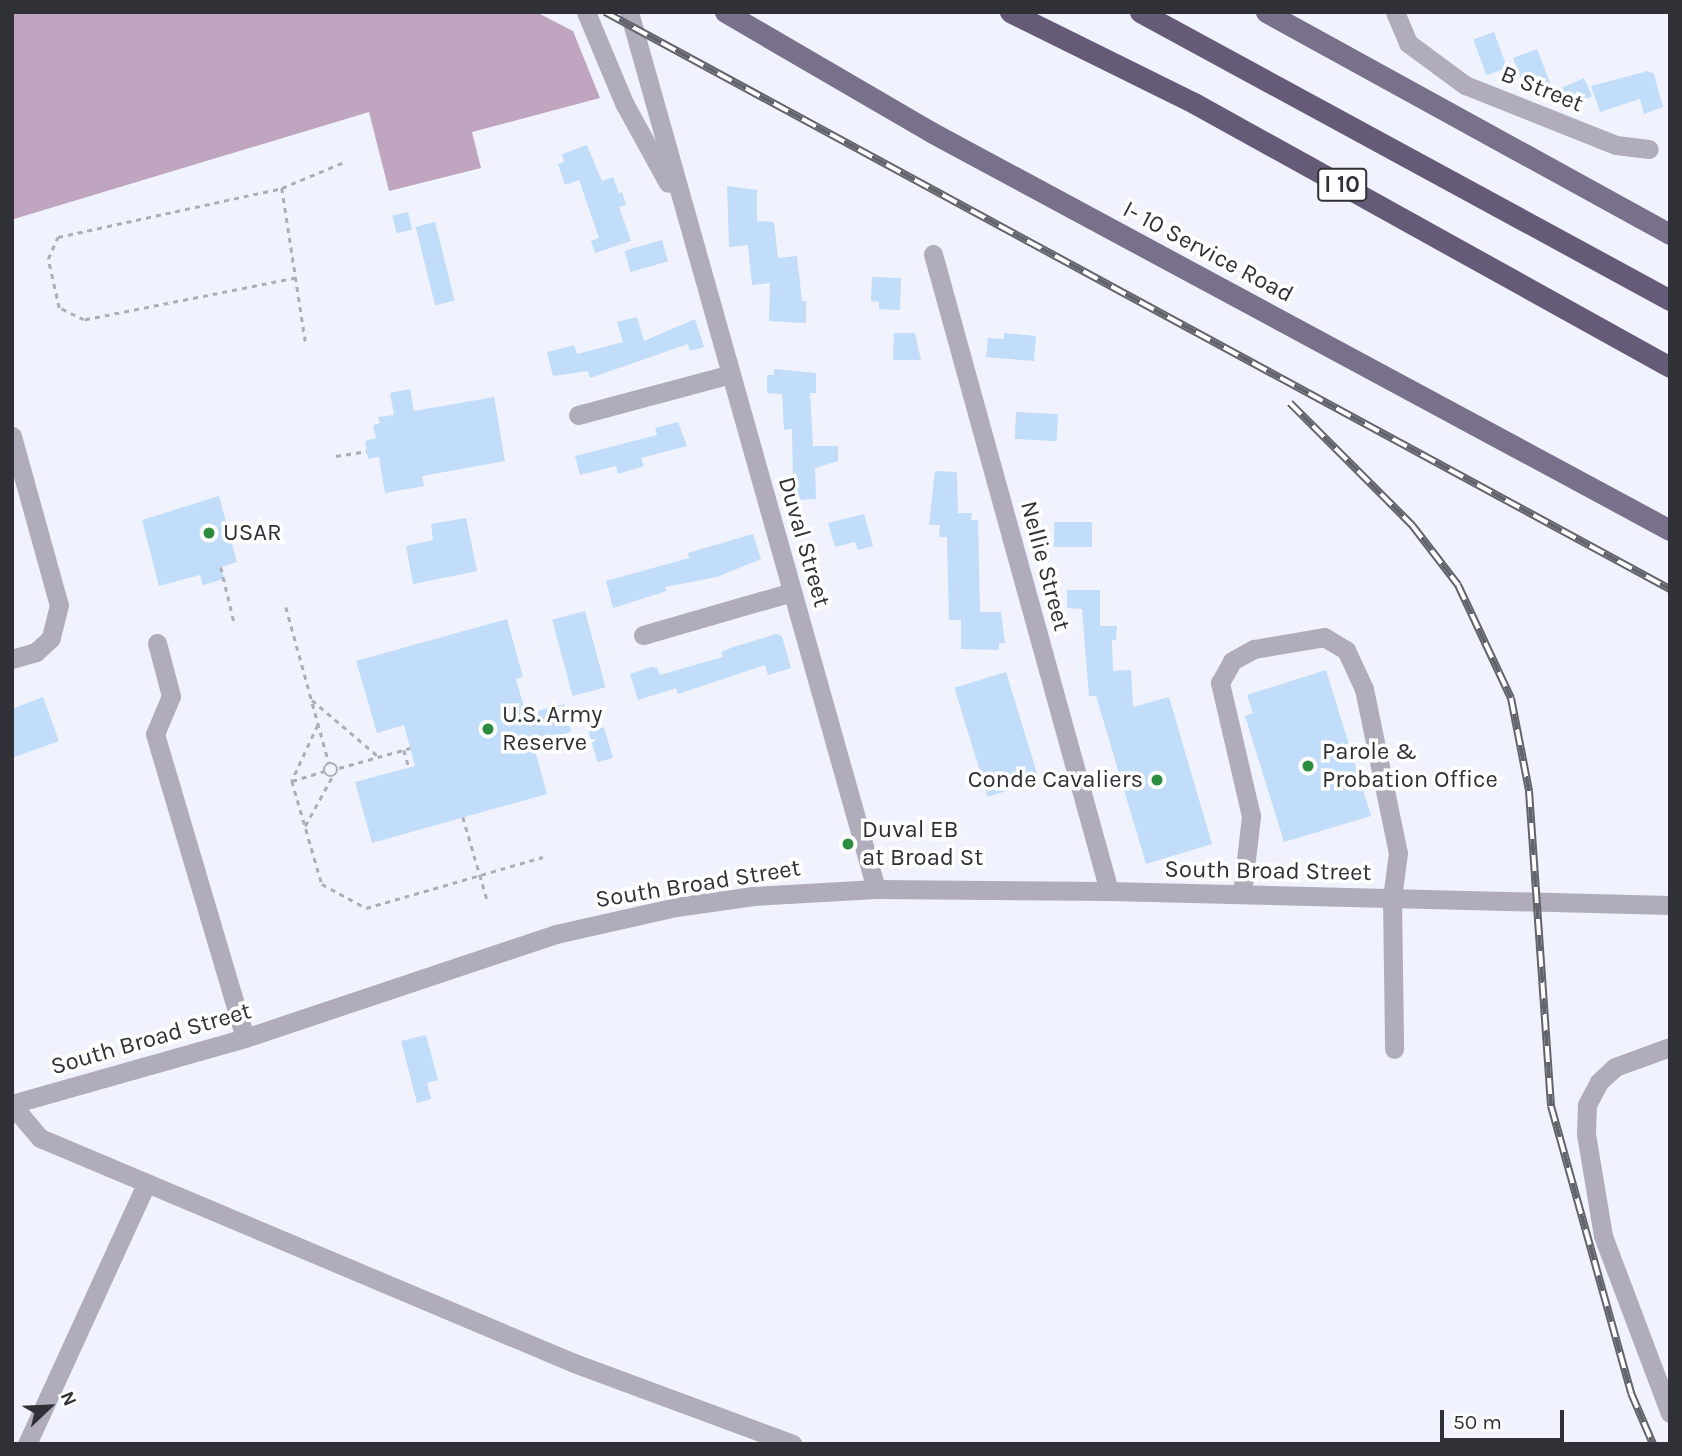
<!DOCTYPE html>
<html>
<head>
<meta charset="utf-8">
<style>
	body { margin:0 }
	#map { position:relative; width:1682px; height:1456px; overflow:hidden; background:#f0f3fd; font-family:Karla,sans-serif }
	div>[style] { position:absolute }
	[style*='--x'] { left:calc(var(--x)*1px); top:calc(var(--y)*1px); width:calc(var(--w)*1px); rotate:calc(var(--a)*1deg) }
	.forest>* { inset:0; background:#c0a5c1 }
	.building>* { inset:0; background:#c1ddf9; transform-origin:0 0 }
	.path>* { height:2.5px; margin-top:-1.25px; transform-origin:0; background:repeating-linear-gradient(90deg,#acaeb7 0 5px,transparent 0 10px) }
	.path>.ring { margin:-1.25px; padding:0; box-sizing:content-box; background:none; border:2.5px solid #acaeb7; border-radius:50% }
	.minor>* { height:19px; margin:-9.5px; padding:0 9.5px; transform-origin:9.5px; border-radius:9.5px; background:#b0acbb }
	.major>* { height:21px; margin:-10.5px; padding:0 10.5px; transform-origin:10.5px; border-radius:10.5px; background:#79708b }
	.highway>* { height:21px; margin:-10.5px; padding:0 10.5px; transform-origin:10.5px; border-radius:10.5px; background:#655b79 }
	.rail>* { height:8px; margin-top:-4px; transform-origin:0; background:repeating-linear-gradient(90deg,#fff 0 16px,#62646b 0 32px); box-sizing:border-box; border-block:2px solid #62646b }
	.dots>* { width:19px; height:19px; translate:-50% -50%; box-sizing:border-box; border:4px solid #fff; border-radius:50% }
	span { translate:-50% -50%; white-space:nowrap; text-align:center; line-height:1.15; -webkit-text-stroke:7px #fff; paint-order:stroke }
	.shield-label span { padding:2px 5px; background:#fff; border:2px solid; border-radius:5px; -webkit-text-stroke-width:0 }
	.shield-label { font-size:23px; color:#2f3136; font-weight:700 }
	.street-label { font-size:24px; color:#2f3136 }
	.poi-label { font-size:24px; color:#2f3136 }
	.left { translate:0 -50%; text-align:left }
	.right { translate:-100% -50%; text-align:right }
	.frame { position:absolute; inset:0; border:14px solid #2f3136; pointer-events:none }
	.north { position:absolute; left:14px; top:1372px; width:70px; height:70px; -webkit-text-stroke:5px #fff; paint-order:stroke; rotate:67deg; font-size:19px; font-weight:700; line-height:28px; text-align:center; color:#2f3136 }
	.north::after { content:''; display:block; margin:auto; width:24px; height:32px; background:#2f3136; clip-path:polygon(50% 0,100% 100%,50% 72%,0 100%) }
	.scale { position:absolute; left:1440px; top:1410px; width:124px; height:32px; box-sizing:border-box; border:4px solid #2f3136; border-top:0; padding-left:9px; font-size:21px; line-height:24px; white-space:nowrap; color:#2f3136; -webkit-text-stroke:5px #fff; paint-order:stroke }
</style>
</head>
<body>
<div id="map">
	<div class="forest">
		<i style="clip-path:polygon(12px 12px,536px 12px,573px 31px,600px 98px,472px 132px,481px 168px,389px 191px,369px 112px,14px 219px)"></i>
	</div>
	<div class="building">
		<i style="left:1494px;top:32px;width:38px;height:22px;rotate:70deg"></i>
		<i style="clip-path:polygon(1537px 49px,1551px 85px,1532px 92px,1527px 79px,1522px 81px,1513px 58px)"></i>
		<i style="clip-path:polygon(1648px 71px,1654px 74px,1663px 107px,1644px 114px,1640px 99px,1600px 112px,1591px 86px)"></i>
		<i style="left:1584px;top:78px;width:20px;height:24px;rotate:66deg"></i>
		<i style="clip-path:polygon(587px 145px,602px 181px,613px 177px,619px 193px,622px 192px,626px 205px,619px 207px,631px 241px,595px 253px,591px 241px,599px 238px,579px 180px,565px 185px,558px 164px,564px 162px,562px 154px)"></i>
		<i style="clip-path:polygon(727px 186px,757px 190px,757px 221px,774px 222px,778px 258px,797px 256px,802px 301px,806px 301px,806px 323px,769px 321px,770px 283px,752px 285px,748px 245px,729px 247px)"></i>
		<i style="left:408px;top:212px;width:18px;height:16px;rotate:77deg"></i>
		<i style="left:435px;top:222px;width:81px;height:20px;rotate:76deg"></i>
		<i style="left:662px;top:240px;width:22px;height:39px;rotate:74deg"></i>
		<i style="clip-path:polygon(872px 277px,901px 278px,900px 310px,879px 309px,879px 302px,871px 301px)"></i>
		<i style="clip-path:polygon(637px 317px,644px 341px,695px 319px,704px 347px,690px 351px,688px 344px,590px 378px,588px 371px,553px 376px,547px 352px,574px 345px,577px 354px,623px 342px,617px 322px)"></i>
		<i style="clip-path:polygon(894px 333px,915px 333px,921px 360px,893px 360px)"></i>
		<i style="clip-path:polygon(1004px 333px,1036px 336px,1034px 361px,986px 357px,988px 338px,1004px 339px)"></i>
		<i style="clip-path:polygon(774px 369px,816px 373px,816px 393px,810px 393px,813px 446px,838px 446px,838px 461px,815px 468px,816px 499px,797px 500px,793px 491px,792px 429px,784px 430px,782px 394px,767px 393px,767px 375px,774px 375px)"></i>
		<i style="clip-path:polygon(410px 389px,414px 411px,494px 397px,505px 461px,422px 476px,424px 486px,385px 493px,379px 457px,368px 459px,365px 441px,376px 438px,373px 425px,380px 423px,378px 417px,394px 415px,390px 393px)"></i>
		<i style="left:1016px;top:412px;width:42px;height:27px;rotate:3deg"></i>
		<i style="clip-path:polygon(678px 422px,687px 446px,641px 458px,644px 466px,618px 474px,616px 466px,580px 475px,575px 456px,657px 435px,655px 428px)"></i>
		<i style="clip-path:polygon(935px 471px,957px 472px,958px 513px,972px 513px,971px 520px,978px 520px,980px 612px,1001px 612px,1005px 643px,999px 643px,999px 650px,961px 649px,961px 620px,949px 620px,947px 537px,939px 537px,940px 525px,929px 525px)"></i>
		<i style="clip-path:polygon(219px 496px,237px 562px,221px 567px,224px 579px,203px 585px,200px 575px,159px 586px,142px 520px)"></i>
		<i style="clip-path:polygon(864px 514px,873px 546px,858px 550px,855px 542px,835px 547px,828px 523px)"></i>
		<i style="clip-path:polygon(466px 518px,477px 571px,413px 584px,406px 546px,433px 540px,431px 524px)"></i>
		<i style="left:1054px;top:522px;width:38px;height:25px"></i>
		<i style="clip-path:polygon(753px 534px,761px 559px,717px 577px,665px 587px,667px 591px,613px 608px,606px 581px,689px 558px,688px 553px)"></i>
		<i style="clip-path:polygon(1067px 590px,1100px 590px,1100px 626px,1117px 626px,1116px 640px,1112px 640px,1113px 671px,1131px 670px,1133px 707px,1169px 697px,1212px 844px,1146px 864px,1096px 696px,1089px 696px,1082px 609px,1067px 608px)"></i>
		<i style="left:585px;top:611px;width:79px;height:34px;rotate:75deg"></i>
		<i style="clip-path:polygon(507px 619px,523px 677px,516px 679px,526px 714px,564px 704px,571px 732px,533px 743px,547px 794px,372px 843px,355px 782px,415px 766px,404px 725px,377px 733px,356px 661px)"></i>
		<i style="clip-path:polygon(776px 634px,782px 636px,791px 668px,768px 675px,765px 665px,678px 694px,676px 688px,638px 700px,630px 674px,651px 667px,657px 668px,660px 675px,723px 657px,721px 652px,733px 647px)"></i>
		<i style="clip-path:polygon(1326px 670px,1371px 816px,1284px 842px,1245px 716px,1253px 713px,1247px 695px)"></i>
		<i style="left:1006px;top:672px;width:114px;height:54px;rotate:73deg"></i>
		<i style="clip-path:polygon(43px 697px,59px 741px,12px 758px,12px 709px)"></i>
		<i style="left:604px;top:727px;width:32px;height:16px;rotate:74deg"></i>
		<i style="clip-path:polygon(426px 1035px,438px 1080px,427px 1083px,431px 1099px,417px 1103px,401px 1041px)"></i>
	</div>
	<div class="path">
		<i style="--x:282;--y:188;--w:158;--a:81.3"></i>
		<i style="--x:296;--y:278;--w:216;--a:168.8"></i>
		<i style="--x:84;--y:320;--w:28;--a:-154"></i>
		<i style="--x:59;--y:308;--w:50;--a:-102.7"></i>
		<i style="--x:48;--y:259;--w:24;--a:-66"></i>
		<i style="--x:58;--y:237;--w:229;--a:-12.3"></i>
		<i style="--x:282;--y:188;--w:67;--a:-22.8"></i>
		<i style="--x:336;--y:456;--w:31;--a:-9"></i>
		<i style="--x:221;--y:567;--w:57;--a:76.7"></i>
		<i style="--x:286;--y:607;--w:162;--a:74.6"></i>
		<i style="--x:312;--y:700;--w:88;--a:40.4"></i>
		<i style="--x:318;--y:725;--w:62;--a:114.9"></i>
		<i style="--x:292;--y:781;--w:107;--a:73.8"></i>
		<i style="--x:322;--y:884;--w:50;--a:28.6"></i>
		<i style="--x:366;--y:908;--w:184;--a:-16.1"></i>
		<i style="--x:404;--y:750;--w:18;--a:74"></i>
		<i class="ring" style="left:324px;top:763px;width:11.5px;height:11.5px"></i>
		<i style="--x:339;--y:768;--w:74;--a:-15.7"></i>
		<i style="--x:292;--y:781;--w:34;--a:-17"></i>
		<i style="--x:463;--y:817;--w:85;--a:73.7"></i>
		<i style="--x:305;--y:826;--w:56;--a:-61.1"></i>
	</div>
	<div class="minor">
		<i style="--x:586;--y:12;--w:99;--a:67.3"></i>
		<i style="--x:624;--y:103;--w:91;--a:61.2"></i>
		<i style="--x:629;--y:12;--w:911;--a:74.27"></i>
		<i style="--x:1395;--y:12;--w:34;--a:67"></i>
		<i style="--x:1408;--y:43;--w:71;--a:36.4"></i>
		<i style="--x:1465;--y:85;--w:162;--a:21.7"></i>
		<i style="--x:1616;--y:145;--w:33;--a:7"></i>
		<i style="--x:933;--y:254;--w:661;--a:74.55"></i>
		<i style="--x:578;--y:415;--w:158;--a:-15"></i>
		<i style="--x:12;--y:436;--w:175;--a:74.5"></i>
		<i style="--x:59;--y:605;--w:34;--a:104"></i>
		<i style="--x:51;--y:638;--w:21;--a:137"></i>
		<i style="--x:36;--y:652;--w:25;--a:164"></i>
		<i style="--x:643;--y:635;--w:155;--a:-16.1"></i>
		<i style="--x:157;--y:643;--w:55;--a:75.2"></i>
		<i style="--x:171;--y:696;--w:41;--a:112.8"></i>
		<i style="--x:155;--y:734;--w:317;--a:73.5"></i>
		<i style="--x:1242;--y:894;--w:79;--a:-83.4"></i>
		<i style="--x:1251;--y:816;--w:137;--a:-103.1"></i>
		<i style="--x:1220;--y:683;--w:25;--a:-61"></i>
		<i style="--x:1232;--y:661;--w:25;--a:-29"></i>
		<i style="--x:1254;--y:649;--w:71;--a:-9.7"></i>
		<i style="--x:1324;--y:637;--w:26;--a:31"></i>
		<i style="--x:1346;--y:650;--w:43;--a:65.2"></i>
		<i style="--x:1364;--y:689;--w:167;--a:78.3"></i>
		<i style="--x:1398;--y:853;--w:45;--a:97.6"></i>
		<i style="--x:1392;--y:898;--w:151;--a:89.2"></i>
		<i style="--x:1670;--y:1047;--w:59;--a:160"></i>
		<i style="--x:1615;--y:1067;--w:22;--a:137"></i>
		<i style="--x:1599;--y:1082;--w:26;--a:118"></i>
		<i style="--x:1587;--y:1105;--w:29;--a:92"></i>
		<i style="--x:1586;--y:1134;--w:103;--a:80.5"></i>
		<i style="--x:1603;--y:1236;--w:189;--a:69.3"></i>
		<i style="--x:12;--y:1104;--w:242;--a:-15.8"></i>
		<i style="--x:245;--y:1038;--w:328;--a:-18.5"></i>
		<i style="--x:556;--y:934;--w:123;--a:-12.7"></i>
		<i style="--x:676;--y:907;--w:78;--a:-8.1"></i>
		<i style="--x:753;--y:896;--w:123;--a:-3.3"></i>
		<i style="--x:876;--y:889;--w:233;--a:0.5"></i>
		<i style="--x:1109;--y:891;--w:561;--a:1.43"></i>
		<i style="--x:12;--y:1105;--w:43;--a:49.7"></i>
		<i style="--x:40;--y:1138;--w:579;--a:22.85"></i>
		<i style="--x:574;--y:1363;--w:233;--a:20.3"></i>
		<i style="--x:27;--y:1444;--w:286;--a:-65.4"></i>
	</div>
	<div class="major">
		<i style="--x:725;--y:12;--w:238;--a:30.2"></i>
		<i style="--x:931;--y:132;--w:839;--a:28.31"></i>
		<i style="--x:1266;--y:12;--w:461;--a:28.8"></i>
	</div>
	<div class="highway">
		<i style="--x:1010;--y:12;--w:205;--a:26.3"></i>
		<i style="--x:1194;--y:103;--w:544;--a:29.01"></i>
		<i style="--x:1140;--y:12;--w:603;--a:28.52"></i>
	</div>
	<div class="rail">
		<i style="--x:605;--y:12;--w:1211;--a:28.45"></i>
		<i style="--x:1290;--y:403;--w:173;--a:45"></i>
		<i style="--x:1412;--y:525;--w:76;--a:52.5"></i>
		<i style="--x:1458;--y:585;--w:125;--a:64.9"></i>
		<i style="--x:1511;--y:698;--w:95;--a:79"></i>
		<i style="--x:1529;--y:791;--w:316;--a:86"></i>
		<i style="--x:1551;--y:1106;--w:298;--a:74.4"></i>
		<i style="--x:1631;--y:1393;--w:56;--a:66.7"></i>
	</div>
	<div class="dots">
		<i style="left:209px;top:533px;background:#2c8d41"></i>
		<i style="left:488px;top:729px;background:#2c8d41"></i>
		<i style="left:1308px;top:766px;background:#2c8d41"></i>
		<i style="left:1157px;top:780px;background:#2c8d41"></i>
		<i style="left:848px;top:844px;background:#2c8d41"></i>
	</div>
	<div class="shield-label">
		<span style="left:1342px;top:185px">I 10</span>
	</div>
	<div class="street-label">
		<span style="left:1542px;top:89px;rotate:22deg">B Street</span>
		<span style="left:1208px;top:252px;rotate:28deg">I- 10 Service Road</span>
		<span style="left:804px;top:542px;rotate:74deg">Duval Street</span>
		<span style="left:1045px;top:566px;rotate:75deg">Nellie Street</span>
		<span style="left:1268px;top:871px;rotate:1deg">South Broad Street</span>
		<span style="left:698px;top:884px;rotate:-9deg">South Broad Street</span>
		<span style="left:151px;top:1039px;rotate:-16deg">South Broad Street</span>
	</div>
	<div class="poi-label">
		<span class="left" style="left:223px;top:533px">USAR</span>
		<span class="left" style="left:502px;top:729px">U.S. Army<br>Reserve</span>
		<span class="left" style="left:1322px;top:766px">Parole &amp;<br>Probation Office</span>
		<span class="right" style="left:1143px;top:780px">Conde Cavaliers</span>
		<span class="left" style="left:862px;top:844px">Duval EB<br>at Broad St</span>
	</div>
	<div class="frame"></div>
	<div class="north">N</div>
	<div class="scale">50 m</div>
</div>
</body>
</html>
